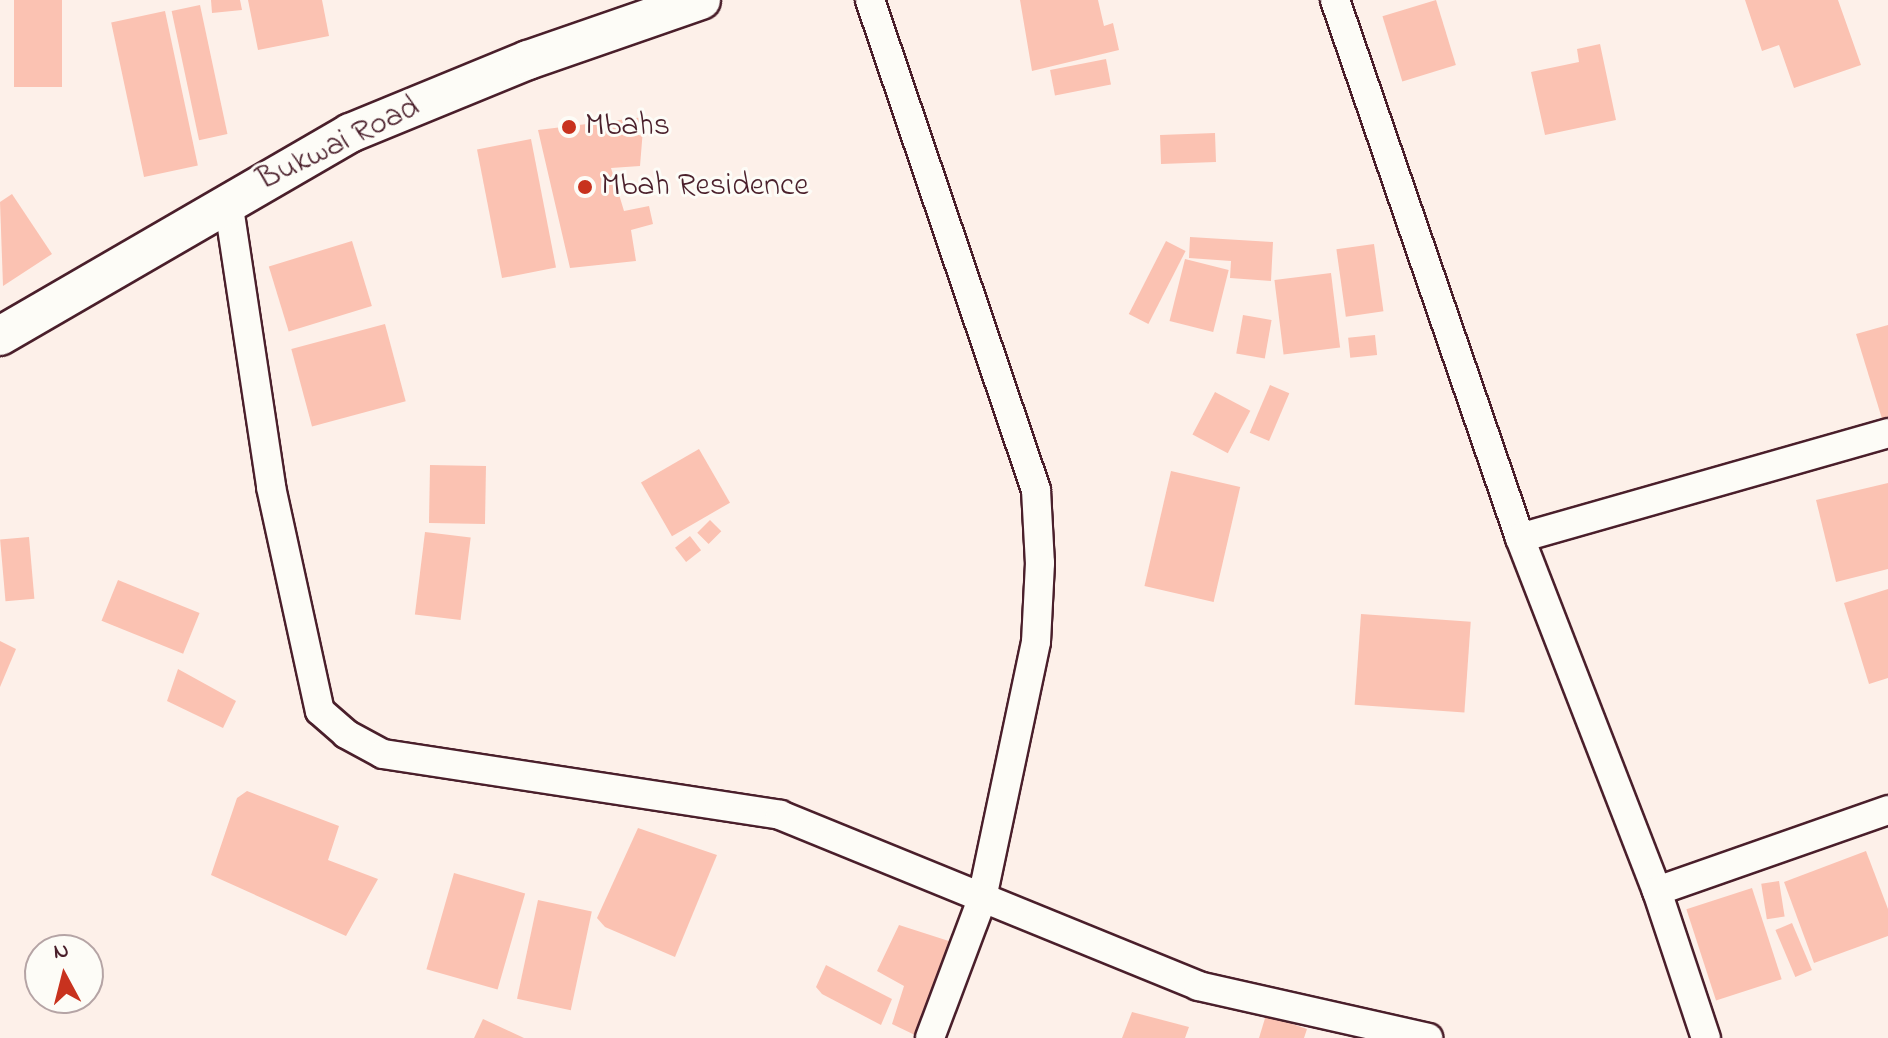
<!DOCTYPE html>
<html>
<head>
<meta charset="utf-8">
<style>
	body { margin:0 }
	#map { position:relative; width:1888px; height:1038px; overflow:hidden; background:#fdf0e9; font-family:"Indie Flower",sans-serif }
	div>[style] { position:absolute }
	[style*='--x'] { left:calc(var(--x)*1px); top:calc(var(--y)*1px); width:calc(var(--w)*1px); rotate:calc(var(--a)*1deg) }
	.building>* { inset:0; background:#fbc2b2; transform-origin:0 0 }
	.roads { filter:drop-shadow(2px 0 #4a1f2b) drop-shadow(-2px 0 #4a1f2b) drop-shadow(0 2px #4a1f2b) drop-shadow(0 -2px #4a1f2b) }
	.street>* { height:28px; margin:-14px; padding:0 14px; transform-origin:14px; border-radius:14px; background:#fdfcf7 }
	.secondary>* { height:38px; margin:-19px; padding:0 19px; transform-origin:19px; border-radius:19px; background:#fdfcf7 }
	.dots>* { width:22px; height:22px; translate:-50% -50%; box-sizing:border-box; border:4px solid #fdfcf7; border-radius:50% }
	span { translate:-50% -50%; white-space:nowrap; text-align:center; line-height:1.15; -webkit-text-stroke:6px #fdfcf7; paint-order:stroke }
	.poi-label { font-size:32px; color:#4a1f2b }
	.left { translate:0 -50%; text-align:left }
	.street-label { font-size:32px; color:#4a1f2b }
	.north { position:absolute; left:24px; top:934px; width:80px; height:80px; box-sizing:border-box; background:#fdfcf7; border:2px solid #b5a4a5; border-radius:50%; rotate:353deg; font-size:22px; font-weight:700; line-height:32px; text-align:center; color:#4a1f2b }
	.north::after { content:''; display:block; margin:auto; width:28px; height:36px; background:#c8321e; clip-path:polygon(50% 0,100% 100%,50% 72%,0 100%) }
</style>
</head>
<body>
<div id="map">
	<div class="building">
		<i style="left:14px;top:0;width:48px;height:87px"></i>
		<i style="clip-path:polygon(211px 0,240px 0,242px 10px,212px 13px)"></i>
		<i style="clip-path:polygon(248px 0,322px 0,329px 36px,258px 50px)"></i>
		<i style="clip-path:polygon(1020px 0,1098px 0,1104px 26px,1113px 23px,1119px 50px,1032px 71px)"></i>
		<i style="left:1436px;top:0;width:68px;height:56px;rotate:73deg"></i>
		<i style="clip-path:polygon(1745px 0,1838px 0,1861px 65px,1794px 88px,1779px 45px,1762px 51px)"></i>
		<i style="left:200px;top:5px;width:132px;height:29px;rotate:78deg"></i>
		<i style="left:165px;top:11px;width:158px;height:55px;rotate:78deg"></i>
		<i style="clip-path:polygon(1600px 44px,1616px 120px,1545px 135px,1531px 72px,1579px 62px,1577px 49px)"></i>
		<i style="left:1106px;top:59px;width:26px;height:57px;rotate:79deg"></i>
		<i style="clip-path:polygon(644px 117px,640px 166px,611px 168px,624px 211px,649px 206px,653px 224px,631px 230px,636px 261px,570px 268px,538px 130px)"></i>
		<i style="left:1215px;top:133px;width:29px;height:55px;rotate:88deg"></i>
		<i style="left:531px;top:139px;width:131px;height:55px;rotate:79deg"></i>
		<i style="clip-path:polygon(12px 194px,52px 254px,3px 286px,0 202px)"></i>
		<i style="clip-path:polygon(1190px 237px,1273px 242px,1271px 281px,1230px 278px,1231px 261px,1189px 258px)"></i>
		<i style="left:352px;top:241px;width:68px;height:87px;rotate:73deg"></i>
		<i style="left:1166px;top:241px;width:22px;height:82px;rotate:27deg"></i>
		<i style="left:1374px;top:244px;width:68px;height:38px;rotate:82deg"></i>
		<i style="left:1185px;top:259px;width:45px;height:64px;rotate:14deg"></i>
		<i style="left:1331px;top:273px;width:75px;height:57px;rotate:83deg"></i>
		<i style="left:1243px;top:315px;width:29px;height:39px;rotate:10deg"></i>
		<i style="left:385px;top:324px;width:80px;height:97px;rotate:75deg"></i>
		<i style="clip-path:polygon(1888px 325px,1888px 421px,1883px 422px,1856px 334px)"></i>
		<i style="left:1375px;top:335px;width:20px;height:27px;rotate:84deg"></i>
		<i style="left:1270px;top:385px;width:21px;height:52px;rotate:23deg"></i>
		<i style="left:1215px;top:392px;width:40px;height:48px;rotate:28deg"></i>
		<i style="left:699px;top:449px;width:62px;height:67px;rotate:60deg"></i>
		<i style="left:430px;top:465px;width:56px;height:58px;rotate:1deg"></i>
		<i style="left:1171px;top:471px;width:71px;height:118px;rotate:13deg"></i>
		<i style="clip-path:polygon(1888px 483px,1888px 569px,1836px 582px,1816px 500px)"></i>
		<i style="left:710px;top:520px;width:16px;height:18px;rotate:45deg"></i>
		<i style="left:425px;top:532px;width:46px;height:83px;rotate:7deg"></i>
		<i style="left:690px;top:536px;width:18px;height:19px;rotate:52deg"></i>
		<i style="left:29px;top:537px;width:62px;height:29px;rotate:85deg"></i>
		<i style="left:118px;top:580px;width:88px;height:44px;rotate:22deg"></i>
		<i style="clip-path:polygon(1888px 589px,1888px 678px,1869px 684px,1844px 603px)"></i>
		<i style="left:1361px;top:614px;width:110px;height:91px;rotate:4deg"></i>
		<i style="clip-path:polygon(0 641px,16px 649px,0 687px)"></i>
		<i style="clip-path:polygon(178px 669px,236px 701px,223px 728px,167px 701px)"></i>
		<i style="clip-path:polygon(247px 791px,339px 826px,328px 860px,378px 879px,346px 936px,211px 875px,237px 798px)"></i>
		<i style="clip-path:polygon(638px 828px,717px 855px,675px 957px,605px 927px,597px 918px)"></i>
		<i style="clip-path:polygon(1866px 851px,1888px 909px,1888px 936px,1814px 963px,1784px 882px)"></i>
		<i style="left:454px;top:873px;width:74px;height:100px;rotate:16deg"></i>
		<i style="left:1779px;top:881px;width:36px;height:18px;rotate:81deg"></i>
		<i style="left:1752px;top:888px;width:96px;height:69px;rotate:72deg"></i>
		<i style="left:538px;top:900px;width:55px;height:101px;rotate:12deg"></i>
		<i style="left:1792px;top:923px;width:51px;height:18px;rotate:67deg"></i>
		<i style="clip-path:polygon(899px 925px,955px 943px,917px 1036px,892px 1024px,904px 986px,877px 971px)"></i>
		<i style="clip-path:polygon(826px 965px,892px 999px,881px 1025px,822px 994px,816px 987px)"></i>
		<i style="clip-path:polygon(1132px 1012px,1189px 1027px,1185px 1038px,1122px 1038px)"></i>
		<i style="clip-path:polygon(1266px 1015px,1307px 1029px,1304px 1038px,1259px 1038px)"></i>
		<i style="clip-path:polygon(483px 1019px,524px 1038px,474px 1038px)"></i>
	</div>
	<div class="roads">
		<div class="street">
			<i style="--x:870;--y:0;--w:517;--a:71.28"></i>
			<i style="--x:1036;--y:490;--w:73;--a:86.9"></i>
			<i style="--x:1040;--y:563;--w:79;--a:92.9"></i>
			<i style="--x:1036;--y:642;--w:266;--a:101.9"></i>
			<i style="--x:981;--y:902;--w:145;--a:110.6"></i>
			<i style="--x:1335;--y:0;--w:569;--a:71.02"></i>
			<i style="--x:1520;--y:538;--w:379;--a:68.8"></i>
			<i style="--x:1657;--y:891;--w:155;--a:71.6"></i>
			<i style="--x:228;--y:201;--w:289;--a:81.4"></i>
			<i style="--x:271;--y:487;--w:229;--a:77.7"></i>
			<i style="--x:320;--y:711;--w:35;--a:41"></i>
			<i style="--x:346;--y:734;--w:42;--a:28.4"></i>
			<i style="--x:383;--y:754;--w:402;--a:8.7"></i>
			<i style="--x:780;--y:815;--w:452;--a:22.2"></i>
			<i style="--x:1198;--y:986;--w:236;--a:12.7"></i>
			<i style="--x:1520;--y:538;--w:383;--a:-15.9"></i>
			<i style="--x:1657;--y:891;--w:245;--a:-19.3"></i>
		</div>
		<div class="secondary">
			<i style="--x:0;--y:336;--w:405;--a:-30.1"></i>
			<i style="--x:350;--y:133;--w:192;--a:-22.3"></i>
			<i style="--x:528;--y:60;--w:183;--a:-19.1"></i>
		</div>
	</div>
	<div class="dots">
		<i style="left:569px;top:127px;background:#c8321e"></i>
		<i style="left:585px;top:187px;background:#c8321e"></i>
	</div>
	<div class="poi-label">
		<span class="left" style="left:585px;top:127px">Mbahs</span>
		<span class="left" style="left:601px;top:187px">Mbah Residence</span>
	</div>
	<div class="street-label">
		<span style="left:339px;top:145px;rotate:-26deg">Bukwai Road</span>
	</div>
	<div class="north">N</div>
</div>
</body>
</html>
